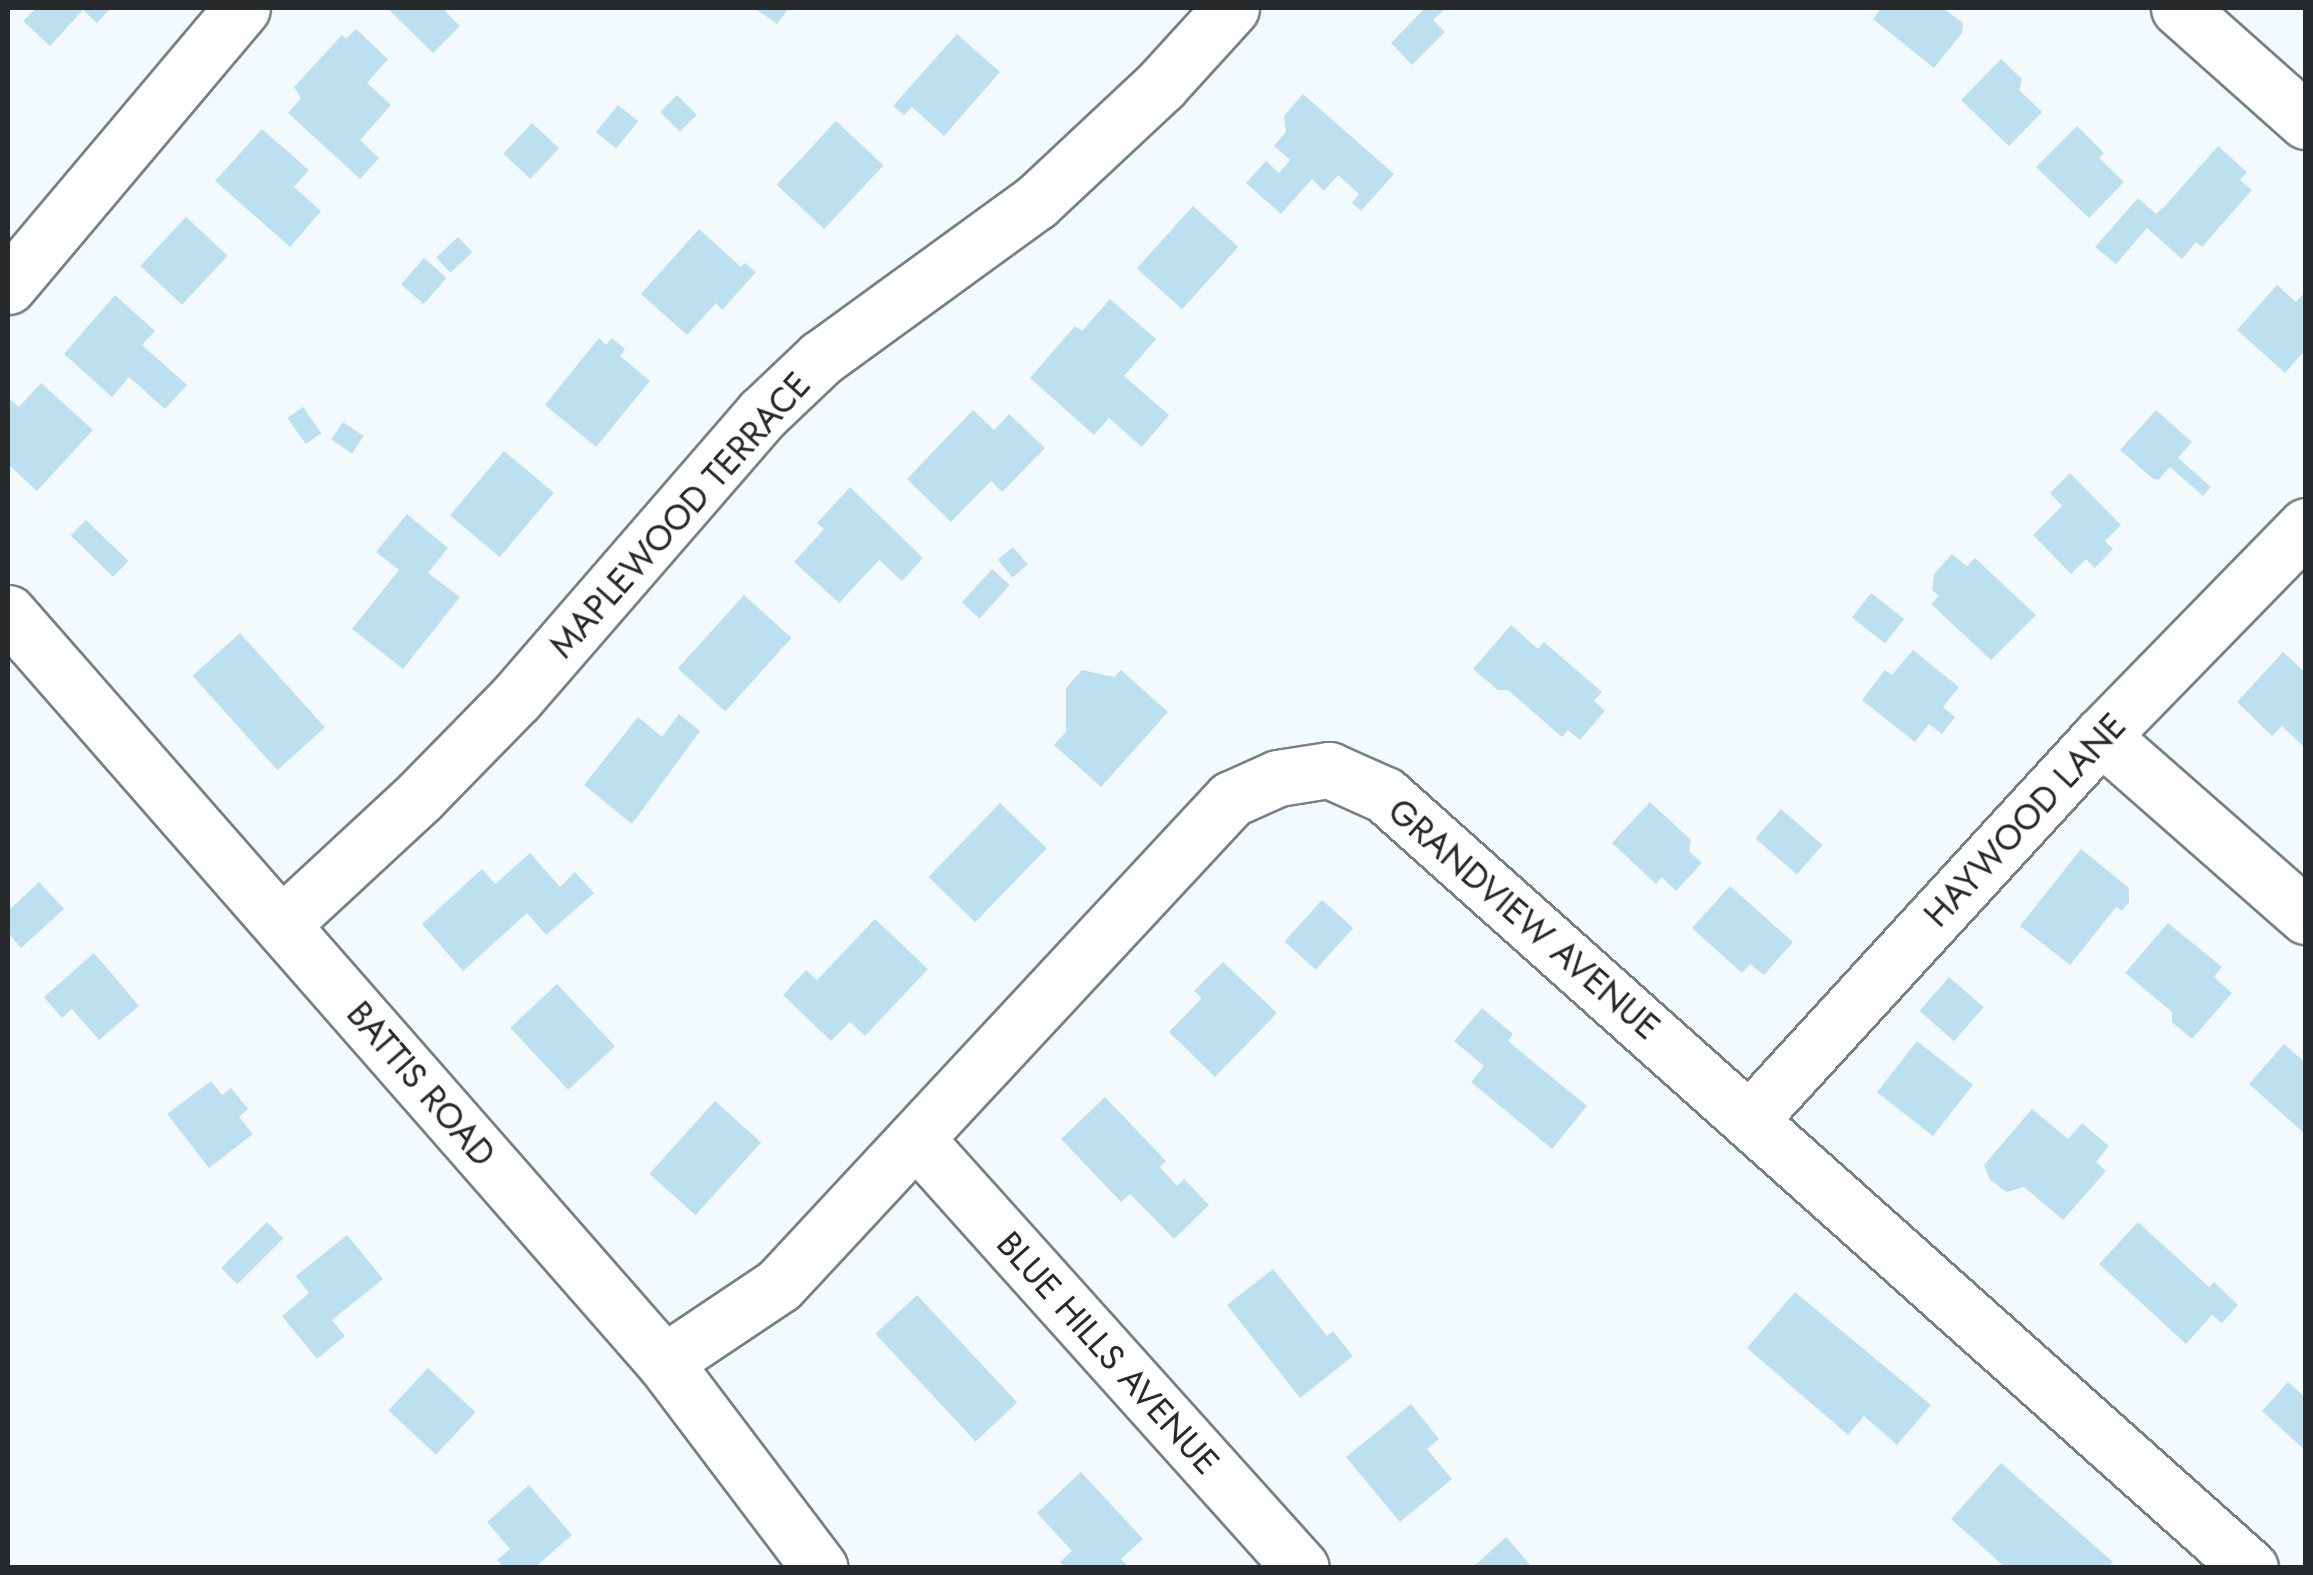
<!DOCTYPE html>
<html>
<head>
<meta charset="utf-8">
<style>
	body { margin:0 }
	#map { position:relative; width:2313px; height:1575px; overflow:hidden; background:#f2fafe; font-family:Jost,sans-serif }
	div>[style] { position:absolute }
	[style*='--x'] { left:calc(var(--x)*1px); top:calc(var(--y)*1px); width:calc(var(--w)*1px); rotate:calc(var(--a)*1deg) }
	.building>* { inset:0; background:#bde0f1; transform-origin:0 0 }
	.roads { filter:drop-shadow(2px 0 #778084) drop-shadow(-2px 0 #778084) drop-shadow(0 2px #778084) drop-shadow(0 -2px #778084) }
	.street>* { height:55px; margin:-27.5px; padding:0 27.5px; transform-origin:27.5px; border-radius:27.5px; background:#fff }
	span { translate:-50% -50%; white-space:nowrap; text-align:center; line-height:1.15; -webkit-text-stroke:8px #fff; paint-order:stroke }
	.street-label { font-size:35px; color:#262a2c }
	.frame { position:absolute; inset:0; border:10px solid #262a2c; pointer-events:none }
</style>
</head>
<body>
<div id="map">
	<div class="building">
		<i style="clip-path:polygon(36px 8px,111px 8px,97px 23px,83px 10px,50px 46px,23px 21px)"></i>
		<i style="clip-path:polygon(387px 8px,449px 8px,445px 11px,460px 26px,433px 53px)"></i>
		<i style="clip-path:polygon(754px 8px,789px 8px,777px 24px)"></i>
		<i style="clip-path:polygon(1421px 8px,1446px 8px,1433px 20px,1445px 32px,1412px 65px,1391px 43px,1423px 10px)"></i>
		<i style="clip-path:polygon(1881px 8px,1943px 8px,1963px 23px,1962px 33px,1934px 68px,1873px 19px)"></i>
		<i style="clip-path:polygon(356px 29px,388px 59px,367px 83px,391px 105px,360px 140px,379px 158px,360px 179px,288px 113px,301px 98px,294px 87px,342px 35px,346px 39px)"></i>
		<i style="clip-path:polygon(957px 34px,1000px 72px,944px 136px,912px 107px,904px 115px,893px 106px)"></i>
		<i style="clip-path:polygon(2001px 59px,2022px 79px,2019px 90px,2042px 112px,2009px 146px,1961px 100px)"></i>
		<i style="clip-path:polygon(1303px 94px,1394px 174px,1361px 211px,1352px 203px,1359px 194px,1338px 175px,1324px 191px,1312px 179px,1281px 214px,1246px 183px,1266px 161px,1279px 173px,1290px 160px,1274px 146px,1286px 132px,1284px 116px)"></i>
		<i style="left:677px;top:95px;width:28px;height:24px;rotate:45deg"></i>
		<i style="left:618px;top:105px;width:26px;height:35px;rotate:39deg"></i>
		<i style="left:836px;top:121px;width:65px;height:87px;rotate:43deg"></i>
		<i style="left:532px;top:123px;width:37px;height:42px;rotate:43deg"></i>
		<i style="clip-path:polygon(2077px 126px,2104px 153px,2099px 158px,2124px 182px,2089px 218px,2036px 167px)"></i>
		<i style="clip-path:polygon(262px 129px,309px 170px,294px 187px,321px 211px,290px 247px,215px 181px)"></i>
		<i style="clip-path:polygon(2218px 146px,2247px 172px,2240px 180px,2252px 190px,2202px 247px,2196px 242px,2182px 259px,2147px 228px,2116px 264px,2095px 247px,2138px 198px,2156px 214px,2165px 206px)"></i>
		<i style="left:1193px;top:206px;width:61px;height:84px;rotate:42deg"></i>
		<i style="left:186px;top:217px;width:57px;height:67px;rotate:43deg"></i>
		<i style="clip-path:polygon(699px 229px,741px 267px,745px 263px,756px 272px,722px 310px,716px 303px,687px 335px,641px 294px)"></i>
		<i style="left:458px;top:237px;width:21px;height:30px;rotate:47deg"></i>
		<i style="left:424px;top:258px;width:30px;height:35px;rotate:41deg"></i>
		<i style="clip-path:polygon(2277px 285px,2296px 302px,2306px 291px,2306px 349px,2285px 373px,2237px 330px)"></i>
		<i style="clip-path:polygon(115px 295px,155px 331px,142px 345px,187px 385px,165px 409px,129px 377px,112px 397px,64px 354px)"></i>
		<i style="clip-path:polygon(1110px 299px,1156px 339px,1124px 376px,1169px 415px,1142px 447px,1109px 418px,1094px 435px,1030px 378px,1075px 326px,1082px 331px)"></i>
		<i style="clip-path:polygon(599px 338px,606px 345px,612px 338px,625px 349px,620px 356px,650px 381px,596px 447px,545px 405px)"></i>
		<i style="clip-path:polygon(41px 383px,93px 430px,37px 491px,8px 464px,8px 404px,11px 400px,19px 407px)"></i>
		<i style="left:303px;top:407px;width:32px;height:19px;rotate:55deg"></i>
		<i style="clip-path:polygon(973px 410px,994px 430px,1009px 414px,1045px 448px,1002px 492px,991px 481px,951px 522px,907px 479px)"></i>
		<i style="clip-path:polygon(2156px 410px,2192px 442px,2178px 458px,2211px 487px,2203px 496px,2170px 467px,2158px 480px,2152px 478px,2120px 450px)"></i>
		<i style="left:343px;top:422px;width:25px;height:21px;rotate:34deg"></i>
		<i style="left:504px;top:451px;width:65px;height:84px;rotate:40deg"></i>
		<i style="clip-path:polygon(2070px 473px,2121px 525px,2105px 541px,2113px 549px,2095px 568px,2086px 559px,2071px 574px,2033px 535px,2062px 506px,2050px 493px)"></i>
		<i style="clip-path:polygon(850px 487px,923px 558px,902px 581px,879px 560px,839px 603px,794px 562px,824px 529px,817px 523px)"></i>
		<i style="clip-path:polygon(407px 514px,448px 548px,428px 573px,460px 597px,403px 669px,352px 629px,399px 570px,376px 552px)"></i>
		<i style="left:86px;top:520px;width:59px;height:22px;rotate:44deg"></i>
		<i style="left:1013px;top:547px;width:23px;height:20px;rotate:50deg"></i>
		<i style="clip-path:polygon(1952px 554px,1967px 566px,1975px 558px,2036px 615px,1991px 660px,1931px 604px,1939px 596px,1932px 590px,1934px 574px)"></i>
		<i style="left:992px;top:569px;width:24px;height:45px;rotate:42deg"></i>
		<i style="left:1871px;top:593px;width:42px;height:31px;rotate:38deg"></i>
		<i style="left:744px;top:595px;width:64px;height:99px;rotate:42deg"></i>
		<i style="clip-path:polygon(1511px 625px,1538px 649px,1544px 642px,1602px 692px,1594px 701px,1605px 711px,1580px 740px,1568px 730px,1562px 737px,1508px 690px,1498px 690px,1473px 669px)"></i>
		<i style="left:240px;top:633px;width:127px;height:64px;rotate:48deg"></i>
		<i style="clip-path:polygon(1913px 650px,1959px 687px,1943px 707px,1955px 717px,1942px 734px,1929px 724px,1915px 742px,1862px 700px,1885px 670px,1892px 675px)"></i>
		<i style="clip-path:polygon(2283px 652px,2306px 673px,2306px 749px,2282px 726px,2272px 736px,2237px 702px)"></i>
		<i style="clip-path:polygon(1082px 670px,1114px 677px,1121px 670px,1168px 712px,1101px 787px,1054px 745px,1066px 732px,1066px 688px)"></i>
		<i style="clip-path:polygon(679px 714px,700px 731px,632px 824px,584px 785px,638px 717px,662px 737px)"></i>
		<i style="clip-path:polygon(1650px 802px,1691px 840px,1689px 851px,1702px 863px,1676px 891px,1662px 877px,1656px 884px,1612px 843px)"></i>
		<i style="left:1000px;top:803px;width:65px;height:103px;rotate:44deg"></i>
		<i style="left:1781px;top:809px;width:55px;height:39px;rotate:41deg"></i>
		<i style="clip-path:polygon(2081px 849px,2129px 888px,2129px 902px,2122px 911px,2116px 907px,2070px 965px,2020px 926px)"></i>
		<i style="clip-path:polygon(530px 853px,560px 887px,575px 872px,594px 893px,546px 935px,527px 913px,463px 971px,422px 924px,482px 869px,495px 884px)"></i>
		<i style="clip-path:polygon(39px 882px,64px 909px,21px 948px,8px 933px,8px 911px)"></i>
		<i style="clip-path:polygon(1730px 886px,1793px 942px,1764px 975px,1750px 964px,1742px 973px,1692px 928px)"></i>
		<i style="left:1322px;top:900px;width:42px;height:56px;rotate:42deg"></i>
		<i style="clip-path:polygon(875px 919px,928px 969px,865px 1036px,850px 1022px,831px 1041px,783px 995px,806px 970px,817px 980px)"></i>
		<i style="clip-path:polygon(2168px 923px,2222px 967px,2214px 977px,2232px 993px,2192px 1039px,2172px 1022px,2172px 1012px,2125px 973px)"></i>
		<i style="clip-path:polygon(94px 953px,139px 1006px,99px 1040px,72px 1009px,62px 1018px,44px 997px)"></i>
		<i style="clip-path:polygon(1223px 962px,1277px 1013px,1215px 1077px,1169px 1032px,1202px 998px,1194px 991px)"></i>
		<i style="left:1949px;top:977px;width:46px;height:45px;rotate:41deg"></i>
		<i style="left:557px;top:984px;width:85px;height:64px;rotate:47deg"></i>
		<i style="clip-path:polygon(1482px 1008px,1513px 1034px,1508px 1041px,1587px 1106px,1552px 1149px,1471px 1082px,1484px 1066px,1454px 1041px)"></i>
		<i style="left:1917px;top:1041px;width:71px;height:65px;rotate:38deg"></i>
		<i style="clip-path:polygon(2284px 1044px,2306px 1063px,2306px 1135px,2249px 1084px)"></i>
		<i style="clip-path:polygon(211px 1081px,222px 1095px,231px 1088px,248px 1109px,239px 1117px,253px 1134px,209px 1168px,167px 1114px)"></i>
		<i style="clip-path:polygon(1105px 1097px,1166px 1161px,1160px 1167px,1177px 1186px,1184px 1179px,1209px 1205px,1174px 1239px,1130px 1194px,1121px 1202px,1061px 1139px)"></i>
		<i style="left:715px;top:1101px;width:62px;height:98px;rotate:42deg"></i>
		<i style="clip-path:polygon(2032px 1109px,2068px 1139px,2082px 1123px,2109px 1146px,2096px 1162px,2106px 1171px,2063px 1220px,2024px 1187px,2007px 1192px,2001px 1188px,1990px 1180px,1984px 1165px)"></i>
		<i style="left:267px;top:1222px;width:23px;height:65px;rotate:45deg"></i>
		<i style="clip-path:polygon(2138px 1222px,2209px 1287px,2214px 1282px,2238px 1305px,2222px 1323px,2212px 1315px,2186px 1344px,2099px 1264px)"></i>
		<i style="clip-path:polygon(347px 1235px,383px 1279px,332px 1320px,345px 1336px,317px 1359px,282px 1316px,309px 1293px,296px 1276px)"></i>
		<i style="clip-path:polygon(1273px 1269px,1327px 1336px,1333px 1331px,1353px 1356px,1300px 1398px,1227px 1305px)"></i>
		<i style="clip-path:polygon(1795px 1292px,1931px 1405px,1897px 1445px,1864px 1416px,1848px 1435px,1747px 1348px)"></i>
		<i style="left:917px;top:1295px;width:147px;height:57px;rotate:47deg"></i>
		<i style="left:428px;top:1368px;width:65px;height:58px;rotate:43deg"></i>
		<i style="clip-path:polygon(2288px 1382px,2306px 1398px,2306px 1451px,2262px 1411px)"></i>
		<i style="clip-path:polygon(1411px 1404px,1439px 1439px,1427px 1449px,1452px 1479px,1400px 1522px,1346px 1457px)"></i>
		<i style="clip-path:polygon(2001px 1463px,2113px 1562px,2108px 1568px,2006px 1568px,1951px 1519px)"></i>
		<i style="clip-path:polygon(1081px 1472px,1143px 1539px,1121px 1559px,1130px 1568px,1065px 1568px,1060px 1562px,1072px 1551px,1037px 1513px)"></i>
		<i style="clip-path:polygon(529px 1485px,572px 1535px,534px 1568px,504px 1568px,497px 1560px,510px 1549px,487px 1522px)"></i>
		<i style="clip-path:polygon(1506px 1537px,1533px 1568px,1472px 1568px)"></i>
	</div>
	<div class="roads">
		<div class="street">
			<i style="--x:2179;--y:8;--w:170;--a:41.7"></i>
			<i style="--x:8;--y:286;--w:363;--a:-49.9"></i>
			<i style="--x:8;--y:613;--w:996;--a:48.79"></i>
			<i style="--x:664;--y:1362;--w:258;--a:52.9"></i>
			<i style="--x:2101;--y:736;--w:273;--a:41.3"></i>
			<i style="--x:282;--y:924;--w:188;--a:-42.8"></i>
			<i style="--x:420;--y:796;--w:137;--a:-45.6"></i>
			<i style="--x:516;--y:698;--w:377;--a:-49.1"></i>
			<i style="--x:763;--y:413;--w:80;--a:-43.5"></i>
			<i style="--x:821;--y:358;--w:266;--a:-36"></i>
			<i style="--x:1036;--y:202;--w:171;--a:-43.1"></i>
			<i style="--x:1161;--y:85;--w:104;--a:-47.7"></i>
			<i style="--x:1750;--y:1119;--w:520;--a:-47.5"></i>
			<i style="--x:2101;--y:736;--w:293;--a:-45.7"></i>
			<i style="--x:916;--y:1139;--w:576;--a:48.09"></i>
			<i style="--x:664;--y:1362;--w:138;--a:-33.8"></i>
			<i style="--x:779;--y:1285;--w:664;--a:-47.08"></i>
			<i style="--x:1231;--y:799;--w:51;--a:-24.1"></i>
			<i style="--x:1278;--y:778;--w:52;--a:-8.9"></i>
			<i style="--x:1329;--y:770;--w:61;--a:24.1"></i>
			<i style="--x:1385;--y:795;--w:1160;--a:41.79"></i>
		</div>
	</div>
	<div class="street-label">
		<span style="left:680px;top:515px;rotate:-48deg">MAPLEWOOD TERRACE</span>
		<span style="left:2025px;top:820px;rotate:-47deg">HAYWOOD LANE</span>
		<span style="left:1524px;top:919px;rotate:41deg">GRANDVIEW AVENUE</span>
		<span style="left:421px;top:1084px;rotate:49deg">BATTIS ROAD</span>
		<span style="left:1108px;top:1353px;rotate:48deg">BLUE HILLS AVENUE</span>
	</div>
	<div class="frame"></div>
</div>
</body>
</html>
